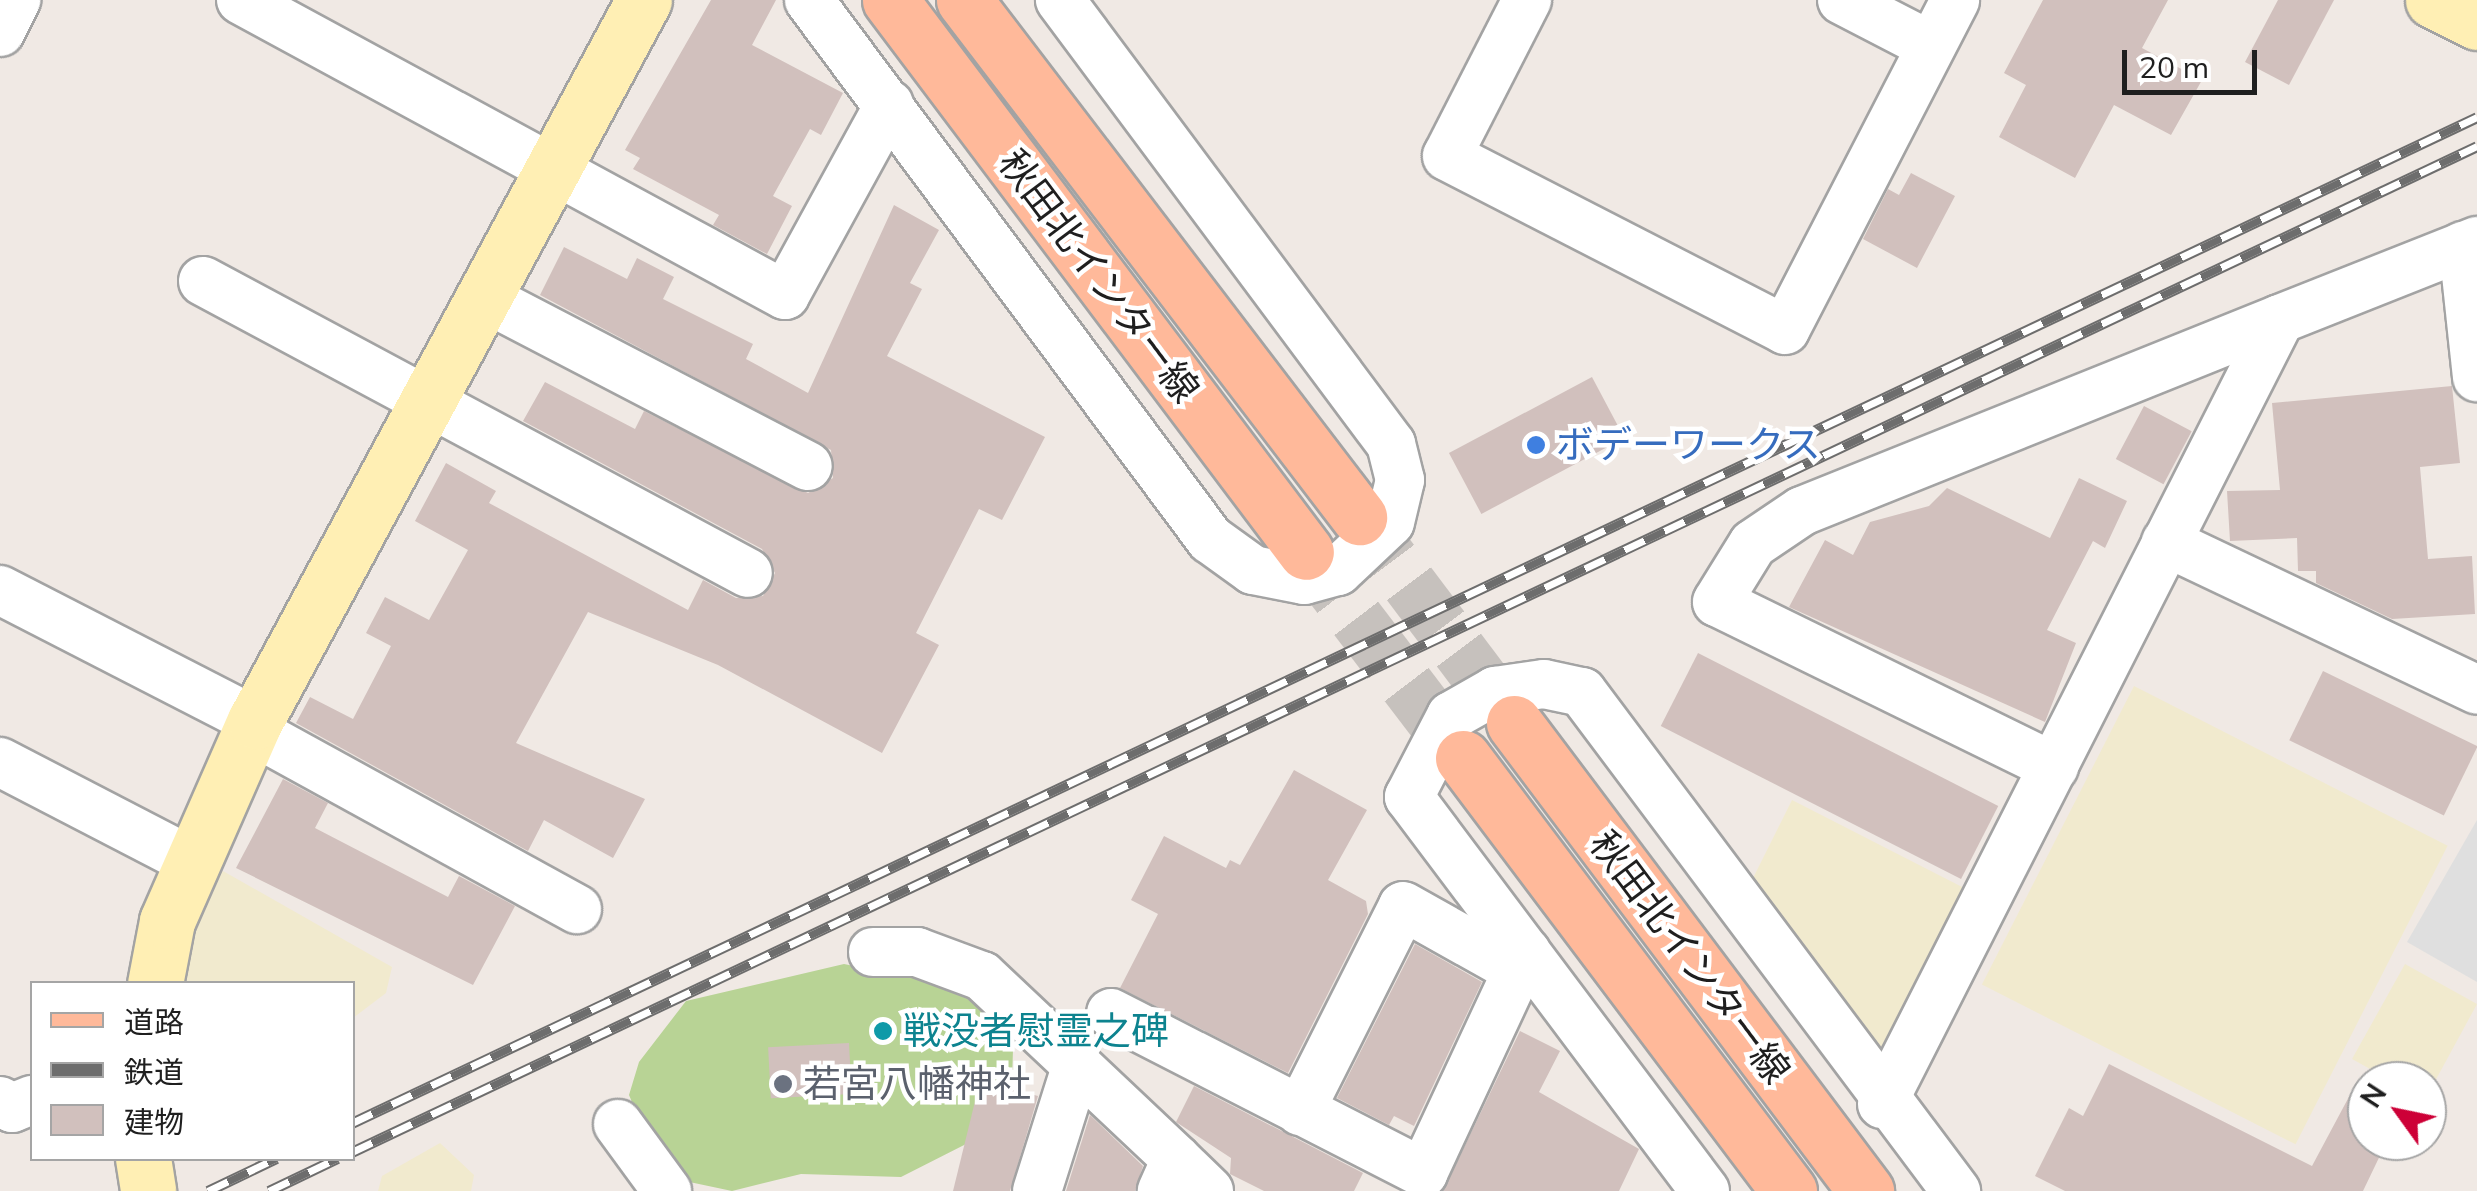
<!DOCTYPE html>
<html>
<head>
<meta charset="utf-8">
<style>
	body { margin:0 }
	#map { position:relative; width:2477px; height:1191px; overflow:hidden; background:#f0e9e4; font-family:Mulish,"Noto Sans JP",sans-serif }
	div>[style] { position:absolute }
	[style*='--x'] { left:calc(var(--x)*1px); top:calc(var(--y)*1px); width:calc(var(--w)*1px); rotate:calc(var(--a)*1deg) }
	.farmland>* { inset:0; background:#f1eace; transform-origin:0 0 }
	.forest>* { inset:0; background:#b8d395 }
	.parking>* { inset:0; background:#dfdfdf }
	.building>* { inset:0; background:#d1c0bd; transform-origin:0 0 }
	.primary-tunnel>* { height:55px; margin-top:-27.5px; transform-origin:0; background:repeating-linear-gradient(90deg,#c6c1bd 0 55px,transparent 0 83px) }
	.roads { filter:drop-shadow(2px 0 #a3a3a3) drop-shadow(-2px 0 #a3a3a3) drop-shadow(0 2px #a3a3a3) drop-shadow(0 -2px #a3a3a3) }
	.street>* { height:48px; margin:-24px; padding:0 24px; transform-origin:24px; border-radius:24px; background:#fff }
	.secondary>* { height:55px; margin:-27.5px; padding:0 27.5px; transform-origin:27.5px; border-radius:27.5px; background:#ffefb4 }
	.primary>* { height:55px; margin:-27.5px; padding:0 27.5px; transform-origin:27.5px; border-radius:27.5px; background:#ffb99a }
	.rail>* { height:11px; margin-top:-5.5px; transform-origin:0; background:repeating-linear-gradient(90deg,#fff 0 22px,#6d6d6d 0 44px); box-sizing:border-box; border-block:2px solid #6d6d6d }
	.dots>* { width:28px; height:28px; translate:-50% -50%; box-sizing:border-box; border:5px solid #fff; border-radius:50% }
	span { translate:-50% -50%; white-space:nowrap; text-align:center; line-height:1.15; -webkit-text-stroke:9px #fff; paint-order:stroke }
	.street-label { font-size:38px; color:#1f1f1f }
	.shop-label { font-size:38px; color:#366cbe }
	.left { translate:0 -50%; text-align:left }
	.culture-label { font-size:38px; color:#0d838f }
	.worship-label { font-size:38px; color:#5b616d }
	.legend { position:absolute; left:30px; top:981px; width:325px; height:180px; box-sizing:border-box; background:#fff; border:2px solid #a5a5a5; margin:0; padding:12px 18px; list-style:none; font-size:30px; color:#1f1f1f }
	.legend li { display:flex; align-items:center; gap:20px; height:50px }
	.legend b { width:50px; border:2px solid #a5a5a5 }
	.north { position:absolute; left:2347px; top:1061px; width:100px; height:100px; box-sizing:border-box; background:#fff; border:2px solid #a5a5a5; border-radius:50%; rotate:303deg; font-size:28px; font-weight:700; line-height:40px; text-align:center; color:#1f1f1f }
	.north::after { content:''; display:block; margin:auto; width:35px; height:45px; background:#cd0037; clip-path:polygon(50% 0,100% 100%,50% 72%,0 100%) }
	.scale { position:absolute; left:2122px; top:50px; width:135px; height:45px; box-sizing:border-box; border:5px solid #1f1f1f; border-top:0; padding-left:12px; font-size:30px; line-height:35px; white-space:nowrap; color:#1f1f1f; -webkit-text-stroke:8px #fff; paint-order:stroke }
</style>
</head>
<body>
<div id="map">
	<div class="farmland">
		<i style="left:2134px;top:686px;width:352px;height:335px;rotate:27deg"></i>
		<i style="clip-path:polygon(1792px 800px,1968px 890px,1888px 1046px,1877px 1047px,1752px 880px)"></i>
		<i style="clip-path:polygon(223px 871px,392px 967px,386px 993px,353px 1018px,352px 984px,182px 984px,201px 899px)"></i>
		<i style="clip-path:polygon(2405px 964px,2477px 1004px,2427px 1096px,2427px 1081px,2392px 1081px,2352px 1059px)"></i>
		<i style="clip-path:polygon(440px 1143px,474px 1175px,471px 1191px,378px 1191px,382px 1176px)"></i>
	</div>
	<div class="forest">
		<i style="clip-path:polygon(844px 964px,968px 989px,1014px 1019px,1012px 1080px,972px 1141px,901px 1177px,801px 1174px,732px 1191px,680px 1180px,649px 1142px,629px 1095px,639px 1062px,686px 1001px)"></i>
	</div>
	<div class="parking">
		<i style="clip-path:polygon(2477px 820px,2477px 982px,2407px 942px)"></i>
	</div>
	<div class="building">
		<i style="clip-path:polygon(711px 0,776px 0,752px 45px,843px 93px,821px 135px,810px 129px,773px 196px,792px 206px,767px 254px,713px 225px,719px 215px,633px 169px,640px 158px,625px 150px)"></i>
		<i style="clip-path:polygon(2043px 0,2168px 0,2142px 48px,2202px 80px,2171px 135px,2114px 105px,2075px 178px,1999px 137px,2026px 85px,2004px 73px)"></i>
		<i style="clip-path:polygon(2278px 0,2334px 0,2289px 85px,2245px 62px)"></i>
		<i style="clip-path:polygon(1911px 173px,1955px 196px,1917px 268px,1863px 239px,1888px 189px,1899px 195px)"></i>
		<i style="clip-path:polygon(894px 205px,939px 230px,910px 283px,922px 289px,887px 356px,1045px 437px,1002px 520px,979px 509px,916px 633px,939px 645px,882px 753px,718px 665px,588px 612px,516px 743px,645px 799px,613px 858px,544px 820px,528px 851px,296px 723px,310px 697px,353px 719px,391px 646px,366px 633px,385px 597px,429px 620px,468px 550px,415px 521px,446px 463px,496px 491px,489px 503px,688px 610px,703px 580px,736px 598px,763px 596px,775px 573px,762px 549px,523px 421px,545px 382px,635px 429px,644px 411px,808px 493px,833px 478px,831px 450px,540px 295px,564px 247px,627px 279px,637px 258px,674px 277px,663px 299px,753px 344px,746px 359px,808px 393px)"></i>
		<i style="left:1592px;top:377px;width:69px;height:162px;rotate:62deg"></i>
		<i style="clip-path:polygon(2452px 386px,2460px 463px,2420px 467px,2428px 559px,2472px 556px,2475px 614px,2392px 619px,2316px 583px,2316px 571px,2298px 571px,2297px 538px,2230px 541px,2227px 491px,2280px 490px,2272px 403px)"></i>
		<i style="left:2144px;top:406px;width:54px;height:60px;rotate:28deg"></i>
		<i style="clip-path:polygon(2079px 478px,2127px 501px,2105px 548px,2093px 541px,2047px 630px,2076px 643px,2045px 722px,1789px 607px,1825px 540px,1853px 555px,1870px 522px,1929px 506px,1947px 488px,2050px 538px)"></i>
		<i style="left:1698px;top:653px;width:337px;height:82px;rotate:27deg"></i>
		<i style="left:2323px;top:671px;width:172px;height:77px;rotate:26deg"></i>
		<i style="clip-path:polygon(1294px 770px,1367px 810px,1328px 880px,1366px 901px,1368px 914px,1288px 1073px,1120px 988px,1158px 914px,1131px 900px,1164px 836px,1226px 868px,1230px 860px,1240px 865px)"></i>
		<i style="clip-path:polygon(283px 779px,328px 803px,315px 828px,448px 897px,459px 876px,515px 906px,473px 985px,236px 868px)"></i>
		<i style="clip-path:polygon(1415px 944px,1482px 982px,1414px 1126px,1394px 1116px,1389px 1125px,1337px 1098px)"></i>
		<i style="clip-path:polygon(1520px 1031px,1560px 1051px,1539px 1092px,1639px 1149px,1619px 1191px,1443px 1191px)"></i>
		<i style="left:849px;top:1043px;width:51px;height:81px;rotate:87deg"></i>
		<i style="clip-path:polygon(2109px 1064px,2312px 1166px,2351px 1093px,2367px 1102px,2367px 1141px,2387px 1141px,2363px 1191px,2065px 1191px,2035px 1176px,2069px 1108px,2083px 1116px)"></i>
		<i style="clip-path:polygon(980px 1081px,1038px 1096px,1010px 1191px,953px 1191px)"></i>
		<i style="clip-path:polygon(1194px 1086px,1363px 1173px,1354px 1191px,1264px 1191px,1230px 1174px,1231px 1158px,1176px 1122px)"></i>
		<i style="clip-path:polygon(1090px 1115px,1143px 1166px,1135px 1191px,1066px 1191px)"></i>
	</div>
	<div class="primary-tunnel">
		<i style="--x:1359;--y:517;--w:258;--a:53"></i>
		<i style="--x:1306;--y:552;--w:259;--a:52.7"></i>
	</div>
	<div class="roads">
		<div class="street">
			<i style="--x:241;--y:0;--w:619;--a:28.47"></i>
			<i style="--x:785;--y:295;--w:217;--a:-61.3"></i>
			<i style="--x:809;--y:0;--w:672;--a:53.35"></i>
			<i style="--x:1210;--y:539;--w:53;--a:35.8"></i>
			<i style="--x:1253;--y:570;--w:52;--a:11.1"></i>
			<i style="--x:1304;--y:580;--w:35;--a:-15"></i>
			<i style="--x:1338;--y:571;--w:71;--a:-43.3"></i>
			<i style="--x:1390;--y:522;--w:43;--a:-76.6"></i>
			<i style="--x:1400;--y:480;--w:37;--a:-104"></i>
			<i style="--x:1391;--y:444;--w:554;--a:-126.7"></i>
			<i style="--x:1527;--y:0;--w:175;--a:117.1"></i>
			<i style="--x:1447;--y:156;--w:380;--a:27.2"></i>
			<i style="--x:1785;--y:330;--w:371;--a:-62.7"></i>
			<i style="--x:1842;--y:0;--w:100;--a:27.3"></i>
			<i style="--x:0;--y:32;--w:36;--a:-63"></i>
			<i style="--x:2463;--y:246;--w:132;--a:83.9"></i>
			<i style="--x:203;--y:281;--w:618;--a:28.18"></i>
			<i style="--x:483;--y:297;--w:366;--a:27.5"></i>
			<i style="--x:2166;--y:542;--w:344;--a:25.4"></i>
			<i style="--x:0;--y:590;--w:287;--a:27.2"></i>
			<i style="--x:251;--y:730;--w:372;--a:28.8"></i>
			<i style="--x:0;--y:762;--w:215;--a:27.4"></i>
			<i style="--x:2054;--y:767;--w:375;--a:-153.9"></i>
			<i style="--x:1717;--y:602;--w:68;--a:-58.2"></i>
			<i style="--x:1753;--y:544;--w:59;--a:-34"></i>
			<i style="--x:1802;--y:511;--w:515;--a:-21.88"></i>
			<i style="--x:873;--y:952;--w:44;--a:0"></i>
			<i style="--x:917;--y:952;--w:69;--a:20.3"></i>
			<i style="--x:982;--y:976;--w:267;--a:43.3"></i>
			<i style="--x:1176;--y:1159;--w:35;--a:114"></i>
			<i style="--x:1111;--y:1013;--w:351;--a:27.1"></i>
			<i style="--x:1423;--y:1173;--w:244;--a:-65"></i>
			<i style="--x:0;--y:1101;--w:14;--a:30"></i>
			<i style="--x:12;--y:1108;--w:22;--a:-22"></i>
			<i style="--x:1882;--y:1104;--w:880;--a:-63.11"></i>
			<i style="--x:2280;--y:319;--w:212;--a:-21.6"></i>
			<i style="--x:1300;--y:1111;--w:229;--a:-63.3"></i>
			<i style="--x:1403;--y:906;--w:131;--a:29.3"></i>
			<i style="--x:618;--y:1124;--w:83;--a:53.8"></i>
			<i style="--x:1176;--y:1159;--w:46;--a:44.1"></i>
			<i style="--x:1037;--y:1191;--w:130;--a:-72.5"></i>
			<i style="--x:1705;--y:1191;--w:493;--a:-126.9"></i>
			<i style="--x:1409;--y:797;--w:91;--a:-62.6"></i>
			<i style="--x:1451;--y:716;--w:51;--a:-29.6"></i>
			<i style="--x:1495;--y:691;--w:49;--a:-8.1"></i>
			<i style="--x:1544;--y:684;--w:39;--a:12"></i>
			<i style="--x:1582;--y:692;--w:624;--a:53.15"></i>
		</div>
		<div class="secondary">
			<i style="--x:2433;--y:0;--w:49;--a:26.6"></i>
			<i style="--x:155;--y:984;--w:64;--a:-79.2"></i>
			<i style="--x:167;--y:921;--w:219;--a:-66.3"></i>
			<i style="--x:255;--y:721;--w:819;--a:-61.65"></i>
			<i style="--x:143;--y:1158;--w:33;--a:81"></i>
		</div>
		<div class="primary">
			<i style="--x:890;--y:0;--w:691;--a:53"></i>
			<i style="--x:964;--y:0;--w:651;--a:52.62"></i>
			<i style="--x:1514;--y:723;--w:586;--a:53.05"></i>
			<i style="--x:1463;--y:758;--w:542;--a:53.02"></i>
		</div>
	</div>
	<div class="rail">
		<i style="--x:352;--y:1123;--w:2351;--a:-25.33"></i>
		<i style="--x:352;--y:1152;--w:2351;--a:-25.33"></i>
		<i style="--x:208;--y:1191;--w:76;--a:-25.6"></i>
		<i style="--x:269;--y:1191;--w:76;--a:-25.6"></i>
	</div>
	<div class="dots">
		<i style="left:1536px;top:445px;background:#3f7fe0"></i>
		<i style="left:883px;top:1031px;background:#0f9aa8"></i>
		<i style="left:783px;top:1084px;background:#6b7280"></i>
	</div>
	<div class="street-label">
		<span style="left:1099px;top:276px;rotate:53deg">秋田北インター線</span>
		<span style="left:1690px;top:957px;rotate:53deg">秋田北インター線</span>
	</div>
	<div class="shop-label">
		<span class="left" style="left:1556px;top:445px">ボデーワークス</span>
	</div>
	<div class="culture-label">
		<span class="left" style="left:903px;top:1031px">戦没者慰霊之碑</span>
	</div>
	<div class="worship-label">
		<span class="left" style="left:803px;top:1084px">若宮八幡神社</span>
	</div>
	<ul class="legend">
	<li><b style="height:12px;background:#ffb99a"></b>道路</li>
	<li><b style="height:12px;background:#6d6d6d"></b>鉄道</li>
	<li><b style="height:28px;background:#d1c0bd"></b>建物</li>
	</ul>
	<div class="north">N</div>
	<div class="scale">20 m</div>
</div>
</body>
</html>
